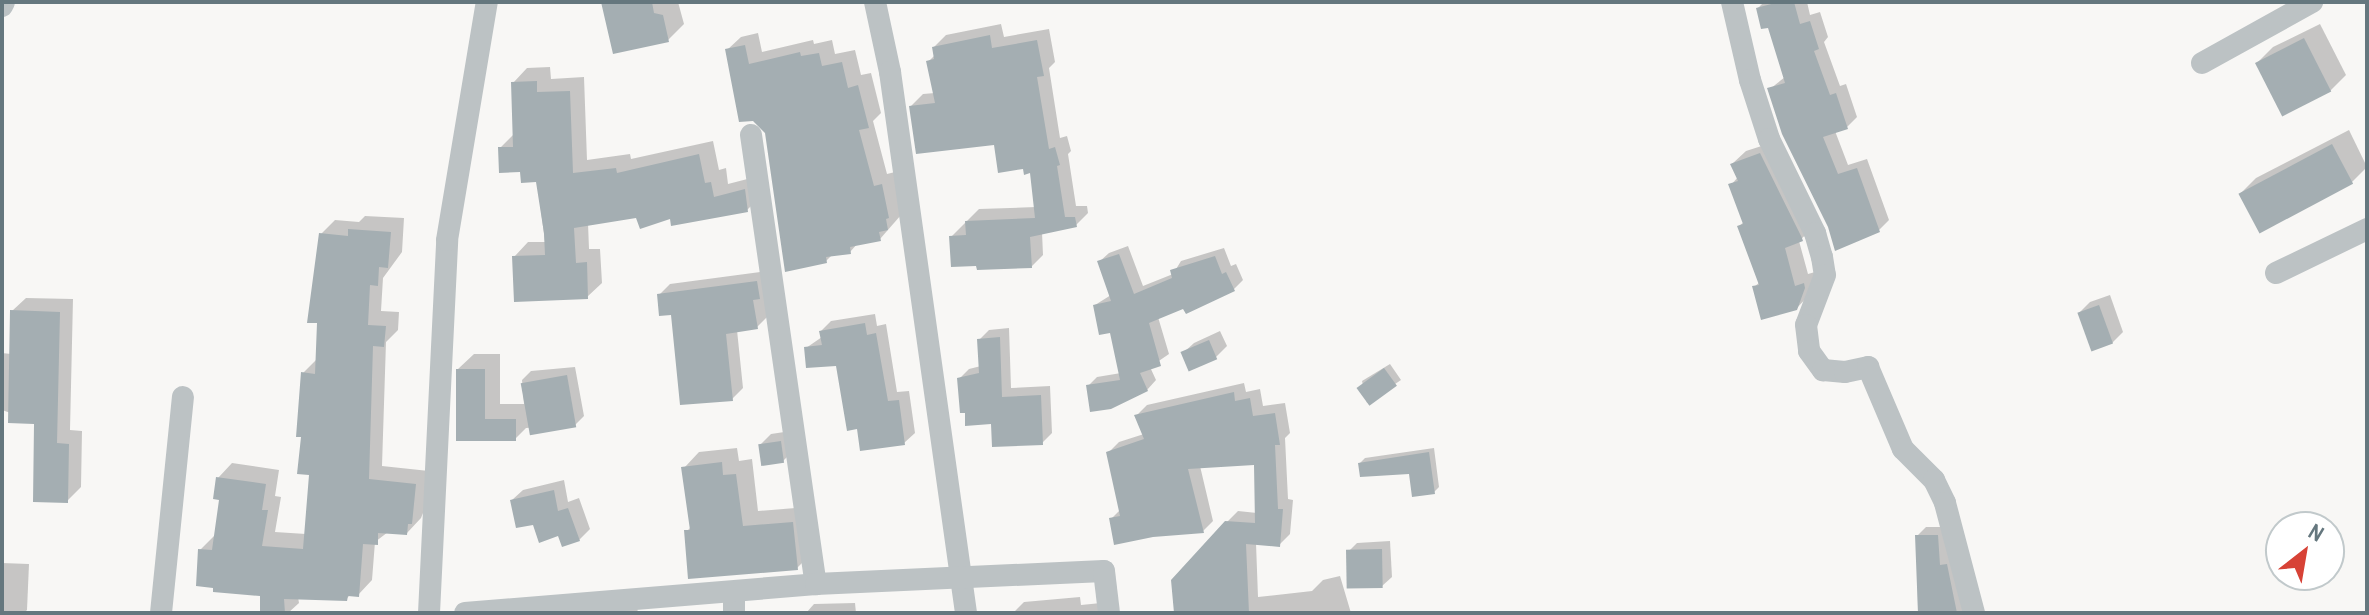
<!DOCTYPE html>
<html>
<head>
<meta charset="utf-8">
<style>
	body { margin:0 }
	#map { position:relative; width:2369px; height:615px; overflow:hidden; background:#f8f7f5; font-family:"Archivo Narrow",sans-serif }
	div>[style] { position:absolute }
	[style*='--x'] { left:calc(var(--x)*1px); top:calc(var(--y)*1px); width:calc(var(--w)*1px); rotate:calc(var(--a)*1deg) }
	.shadow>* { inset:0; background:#0003 }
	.building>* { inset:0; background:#a4aeb2; transform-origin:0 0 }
	.minor>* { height:22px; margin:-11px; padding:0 11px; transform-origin:11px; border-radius:11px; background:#bcc2c4 }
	span { translate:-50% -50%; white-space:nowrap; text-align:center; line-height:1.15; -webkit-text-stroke:8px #fff; paint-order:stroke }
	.frame { position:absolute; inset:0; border:4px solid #65777e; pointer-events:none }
	.north { position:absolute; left:2265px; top:511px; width:80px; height:80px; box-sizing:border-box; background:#fff; border:2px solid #c1c9cb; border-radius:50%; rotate:31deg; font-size:22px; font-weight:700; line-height:32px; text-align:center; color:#65777e }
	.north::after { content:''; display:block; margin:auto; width:28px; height:36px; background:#d74236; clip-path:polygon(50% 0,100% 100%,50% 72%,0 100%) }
</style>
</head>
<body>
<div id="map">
	<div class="shadow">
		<i style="clip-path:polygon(603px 2px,678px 2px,684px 24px,668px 40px)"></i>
		<i style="clip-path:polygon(1764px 2px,1807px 2px,1810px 15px,1820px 12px,1828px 37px,1824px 42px,1840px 86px,1846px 84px,1857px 117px,1847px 127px,1835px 131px,1848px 165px,1867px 159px,1889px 220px,1879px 230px,1829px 226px,1770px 89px,1785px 77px,1769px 25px,1758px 8px)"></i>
		<i style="clip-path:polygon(1001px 24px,1004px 37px,1049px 29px,1055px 62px,1049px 68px,1060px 138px,1067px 136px,1071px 151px,1068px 154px,1076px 206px,1087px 206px,1088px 213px,1076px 225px,1042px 232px,1043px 255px,1031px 267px,951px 237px,979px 209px,1036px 207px,1032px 171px,996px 143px,911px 106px,923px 94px,935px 93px,928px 62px,936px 54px,934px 47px,946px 35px)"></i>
		<i style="clip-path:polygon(2320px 24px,2346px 75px,2330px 91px,2258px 62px,2273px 47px)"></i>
		<i style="clip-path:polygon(758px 33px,762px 52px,813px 40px,814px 44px,832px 40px,835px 54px,855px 50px,861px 75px,871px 73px,881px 113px,873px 121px,887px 174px,895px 172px,901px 215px,880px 239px,858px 243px,850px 252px,833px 254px,826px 261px,727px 50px,741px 37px)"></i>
		<i style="clip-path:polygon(550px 67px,551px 79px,584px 77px,587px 160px,630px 154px,631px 159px,713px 141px,719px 170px,726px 168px,728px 184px,759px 176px,762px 195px,747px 210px,671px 217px,637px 215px,588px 223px,589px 249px,600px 249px,602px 283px,587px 297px,514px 257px,528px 242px,545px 242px,537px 180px,500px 148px,514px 134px,513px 83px,527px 68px)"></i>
		<i style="clip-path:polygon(2349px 130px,2367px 167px,2352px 182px,2260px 231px,2240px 194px,2256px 178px)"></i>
		<i style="clip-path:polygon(1774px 142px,1815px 226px,1799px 241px,1808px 274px,1815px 272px,1809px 295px,1796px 309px,1754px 287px,1760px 282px,1739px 226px,1744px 222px,1731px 185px,1738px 177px,1732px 164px,1746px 151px)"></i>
		<i style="clip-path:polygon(365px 216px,404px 218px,402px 252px,383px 278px,381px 311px,399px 312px,398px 330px,386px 342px,382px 466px,429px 471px,425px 508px,421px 518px,407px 533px,388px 532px,375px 542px,372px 580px,358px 595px,351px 594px,346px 599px,298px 597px,299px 603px,288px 613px,262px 613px,262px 594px,200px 550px,215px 535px,221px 499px,218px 478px,232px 463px,279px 470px,275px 496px,281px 497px,275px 532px,306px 534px,311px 473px,303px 436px,303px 373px,317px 359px,321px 234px,335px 220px,359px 222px)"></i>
		<i style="clip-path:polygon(1128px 246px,1143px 286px,1173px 274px,1181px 261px,1224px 248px,1231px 266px,1236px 264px,1243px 280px,1234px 289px,1158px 317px,1169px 354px,1150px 367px,1156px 380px,1147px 390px,1088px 386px,1097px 377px,1121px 373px,1112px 330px,1095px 305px,1111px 295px,1099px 262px,1109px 253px)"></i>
		<i style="clip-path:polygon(767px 271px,768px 316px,757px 327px,737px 330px,743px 388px,732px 399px,659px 295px,670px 284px)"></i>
		<i style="clip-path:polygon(2110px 295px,2123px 332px,2112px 343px,2079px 313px,2090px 302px)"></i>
		<i style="clip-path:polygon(26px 298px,73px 299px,70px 430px,82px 431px,81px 487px,67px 501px,36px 422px,2px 410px,2px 353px,11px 354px,12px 311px)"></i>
		<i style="clip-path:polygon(875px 314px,877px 326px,886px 324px,897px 392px,909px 391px,915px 433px,904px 443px,859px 427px,837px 363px,806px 348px,822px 337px,821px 331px,831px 321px)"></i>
		<i style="clip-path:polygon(1009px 328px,1011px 388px,1050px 386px,1052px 433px,1042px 443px,992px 422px,959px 379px,969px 369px,981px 366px,979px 340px,989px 330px)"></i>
		<i style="clip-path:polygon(1220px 331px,1227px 346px,1216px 357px,1183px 353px,1194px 343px)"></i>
		<i style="clip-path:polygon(474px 354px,500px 354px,500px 404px,524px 404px,522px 380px,531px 371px,575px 367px,584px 416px,575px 425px,526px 428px,515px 439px,458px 439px,458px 369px)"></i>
		<i style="clip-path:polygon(1390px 364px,1401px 380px,1367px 403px,1362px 381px)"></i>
		<i style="clip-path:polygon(1244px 383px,1246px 392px,1260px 389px,1263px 406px,1285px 403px,1290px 433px,1285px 438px,1288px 499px,1293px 500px,1290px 534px,1279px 545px,1256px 543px,1258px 597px,1312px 591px,1323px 580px,1340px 576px,1351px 613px,1176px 613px,1227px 522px,1238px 511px,1257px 513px,1256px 463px,1200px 466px,1213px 521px,1203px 531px,1111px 519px,1121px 509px,1109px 452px,1119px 442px,1144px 434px,1137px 415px,1147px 405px)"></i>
		<i style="clip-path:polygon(791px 431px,794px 450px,783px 461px,760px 445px,771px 434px)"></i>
		<i style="clip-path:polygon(737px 448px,739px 461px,752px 459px,758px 511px,808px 507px,813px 552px,797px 568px,687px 531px,692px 526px,684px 468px,699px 452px)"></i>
		<i style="clip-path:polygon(1434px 448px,1439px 487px,1434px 492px,1411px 472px,1360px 463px,1365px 458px)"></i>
		<i style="clip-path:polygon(564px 480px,568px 502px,579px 498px,590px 529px,579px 540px,534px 523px,512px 500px,523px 490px)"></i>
		<i style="clip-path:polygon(1926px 527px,1947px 527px,1965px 613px,1918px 613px,1917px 536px)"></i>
		<i style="clip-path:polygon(1390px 541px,1392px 577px,1382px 586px,1348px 552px,1357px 543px)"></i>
		<i style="clip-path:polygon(2px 563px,29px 564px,27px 610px,24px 613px,2px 613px)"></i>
		<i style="clip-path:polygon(1080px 597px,1081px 605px,1101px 603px,1102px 613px,1013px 613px,1024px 602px)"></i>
		<i style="clip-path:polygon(855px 603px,856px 613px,806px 613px,814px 604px)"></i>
		<i style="clip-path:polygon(637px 607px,638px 613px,599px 613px,600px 613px)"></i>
	</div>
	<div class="building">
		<i style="clip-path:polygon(601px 2px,652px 2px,654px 13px,663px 15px,669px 42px,613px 54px)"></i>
		<i style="clip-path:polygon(1779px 2px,1794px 2px,1800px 24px,1810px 21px,1819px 49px,1814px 51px,1830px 95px,1836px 93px,1848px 129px,1823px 137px,1838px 174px,1857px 168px,1880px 232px,1835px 251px,1828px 227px,1782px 134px,1767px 88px,1785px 83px,1768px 28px,1761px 29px,1756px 8px)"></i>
		<i style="clip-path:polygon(990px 35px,992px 48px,1037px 40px,1044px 76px,1037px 77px,1049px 149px,1055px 147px,1060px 165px,1057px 166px,1065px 217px,1075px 217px,1077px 227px,1030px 237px,1032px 268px,977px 270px,976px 266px,951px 267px,949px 236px,966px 235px,965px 221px,1035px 218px,1030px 173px,1024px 175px,1023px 169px,998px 173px,994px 145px,916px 154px,909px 106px,935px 103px,926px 61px,934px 59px,932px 47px)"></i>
		<i style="left:2304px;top:38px;width:60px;height:55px;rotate:63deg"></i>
		<i style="clip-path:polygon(745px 45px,749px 64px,800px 52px,801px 56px,819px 53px,822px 66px,842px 62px,848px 88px,858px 85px,869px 128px,859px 130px,874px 186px,882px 184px,889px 218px,886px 219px,888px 230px,879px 232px,881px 241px,850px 247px,851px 254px,826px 257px,827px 263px,785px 272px,765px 133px,753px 121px,739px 122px,725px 49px)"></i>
		<i style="clip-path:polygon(537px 81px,537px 92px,570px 91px,573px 173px,616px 168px,617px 173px,699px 154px,705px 183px,711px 182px,714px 197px,745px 189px,748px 212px,671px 226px,670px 219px,640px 229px,636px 218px,574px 228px,576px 263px,587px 262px,588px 299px,514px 302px,512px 256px,545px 255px,544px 233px,536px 182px,521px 183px,520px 172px,499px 173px,498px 147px,513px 147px,511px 82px)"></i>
		<i style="left:2332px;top:144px;width:45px;height:106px;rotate:62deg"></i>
		<i style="clip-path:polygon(1760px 153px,1802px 238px,1803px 241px,1785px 248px,1795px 286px,1804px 283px,1805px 288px,1797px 310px,1761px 320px,1752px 286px,1759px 285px,1737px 226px,1743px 224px,1728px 184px,1738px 181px,1730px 164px)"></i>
		<i style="clip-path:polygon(348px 229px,391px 232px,388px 268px,379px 267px,378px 286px,370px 285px,368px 325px,386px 326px,384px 347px,373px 346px,369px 479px,416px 484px,412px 524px,408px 524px,407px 535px,378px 533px,378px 545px,363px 544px,359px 597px,348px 596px,347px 601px,284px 599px,285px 613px,260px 613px,260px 596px,213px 592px,213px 588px,196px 586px,198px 549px,212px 550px,219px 500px,213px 499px,216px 477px,266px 484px,262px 510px,268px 510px,262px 546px,303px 549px,309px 475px,297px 474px,301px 437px,296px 437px,301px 372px,315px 374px,317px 323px,307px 323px,319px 233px,348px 236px)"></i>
		<i style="clip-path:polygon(1119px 254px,1134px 294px,1172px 278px,1170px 270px,1215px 256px,1222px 274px,1226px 272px,1235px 291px,1186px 314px,1183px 309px,1149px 323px,1161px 366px,1140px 373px,1148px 391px,1111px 409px,1090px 412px,1086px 385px,1120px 380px,1110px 333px,1099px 335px,1093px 305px,1111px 301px,1097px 261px)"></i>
		<i style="clip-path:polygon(757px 281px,760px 299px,753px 300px,758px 329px,726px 334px,733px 401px,680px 405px,671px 315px,659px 316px,657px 294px)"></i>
		<i style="left:2099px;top:305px;width:41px;height:23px;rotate:70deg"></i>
		<i style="clip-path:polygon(10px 310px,60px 312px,57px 443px,69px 444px,68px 503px,33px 502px,34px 424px,8px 423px)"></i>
		<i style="clip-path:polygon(865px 323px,867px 335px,876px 333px,888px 401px,899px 400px,905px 445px,860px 451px,857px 429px,847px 431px,836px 366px,806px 368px,804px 347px,822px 345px,819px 331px)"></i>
		<i style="clip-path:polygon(1000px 337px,1002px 397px,1041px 395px,1043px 445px,992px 447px,991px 424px,965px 426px,965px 413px,960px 413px,957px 378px,979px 373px,977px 339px)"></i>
		<i style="left:1209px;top:340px;width:21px;height:31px;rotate:67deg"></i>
		<i style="left:1384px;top:368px;width:22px;height:34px;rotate:54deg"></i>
		<i style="clip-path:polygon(456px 369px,485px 369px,485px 419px,516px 419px,516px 441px,456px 441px)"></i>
		<i style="left:567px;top:375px;width:53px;height:47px;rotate:80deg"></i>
		<i style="clip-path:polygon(1234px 392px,1235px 401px,1250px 398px,1253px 416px,1275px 413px,1280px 445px,1275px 445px,1278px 509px,1283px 509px,1280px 547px,1246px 544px,1249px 613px,1174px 613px,1171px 580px,1225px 521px,1255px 523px,1254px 465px,1188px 469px,1204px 533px,1153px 537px,1114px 545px,1109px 518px,1120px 516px,1106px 452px,1144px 439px,1134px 415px)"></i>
		<i style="left:781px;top:441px;width:22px;height:23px;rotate:82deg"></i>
		<i style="clip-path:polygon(1429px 452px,1435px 494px,1412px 497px,1409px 474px,1360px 477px,1358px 463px)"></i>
		<i style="clip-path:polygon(722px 462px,723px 475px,736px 474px,743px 526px,793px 522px,798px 570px,688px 579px,684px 530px,690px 530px,681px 467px)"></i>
		<i style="clip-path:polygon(554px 490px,558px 511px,568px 508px,580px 541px,562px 547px,558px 536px,539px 543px,533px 525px,516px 528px,510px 500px)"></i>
		<i style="clip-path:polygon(1915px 535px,1938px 535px,1940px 565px,1947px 564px,1957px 613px,1918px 613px)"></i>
		<i style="left:1382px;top:549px;width:39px;height:36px;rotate:89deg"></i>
	</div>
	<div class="minor">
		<i style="--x:875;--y:2;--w:72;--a:77.9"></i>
		<i style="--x:890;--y:72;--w:546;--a:82"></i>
		<i style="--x:1732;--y:2;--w:80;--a:77"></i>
		<i style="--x:1750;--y:80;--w:62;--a:72.1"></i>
		<i style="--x:1769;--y:139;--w:105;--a:63.9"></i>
		<i style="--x:1815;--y:233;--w:25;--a:74"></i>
		<i style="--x:1822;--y:257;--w:18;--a:81"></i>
		<i style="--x:1825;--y:275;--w:53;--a:110.8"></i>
		<i style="--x:1806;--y:325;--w:26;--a:83"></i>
		<i style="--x:1809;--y:351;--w:24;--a:54"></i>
		<i style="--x:1823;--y:370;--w:22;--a:5"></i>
		<i style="--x:1845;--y:372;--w:24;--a:-12"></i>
		<i style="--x:1868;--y:367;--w:89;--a:66.9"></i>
		<i style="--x:1903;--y:449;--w:44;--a:45"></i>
		<i style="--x:1934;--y:480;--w:25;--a:64"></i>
		<i style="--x:1945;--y:503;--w:114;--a:75.2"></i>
		<i style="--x:2;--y:6;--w:4;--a:-63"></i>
		<i style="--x:2202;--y:63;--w:126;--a:-29"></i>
		<i style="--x:751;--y:135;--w:454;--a:81.8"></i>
		<i style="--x:2276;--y:273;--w:101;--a:-25.8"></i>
		<i style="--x:734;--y:592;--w:21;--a:90"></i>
		<i style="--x:161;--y:613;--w:217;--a:-84.2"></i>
		<i style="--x:429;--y:613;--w:373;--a:-87.2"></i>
		<i style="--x:447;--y:240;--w:241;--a:-80.5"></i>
		<i style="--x:465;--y:613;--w:352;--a:-4.7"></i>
		<i style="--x:816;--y:584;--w:288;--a:-2.6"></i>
		<i style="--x:1104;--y:571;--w:42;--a:83.2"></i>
	</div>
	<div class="frame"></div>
	<div class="north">N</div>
</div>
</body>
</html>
